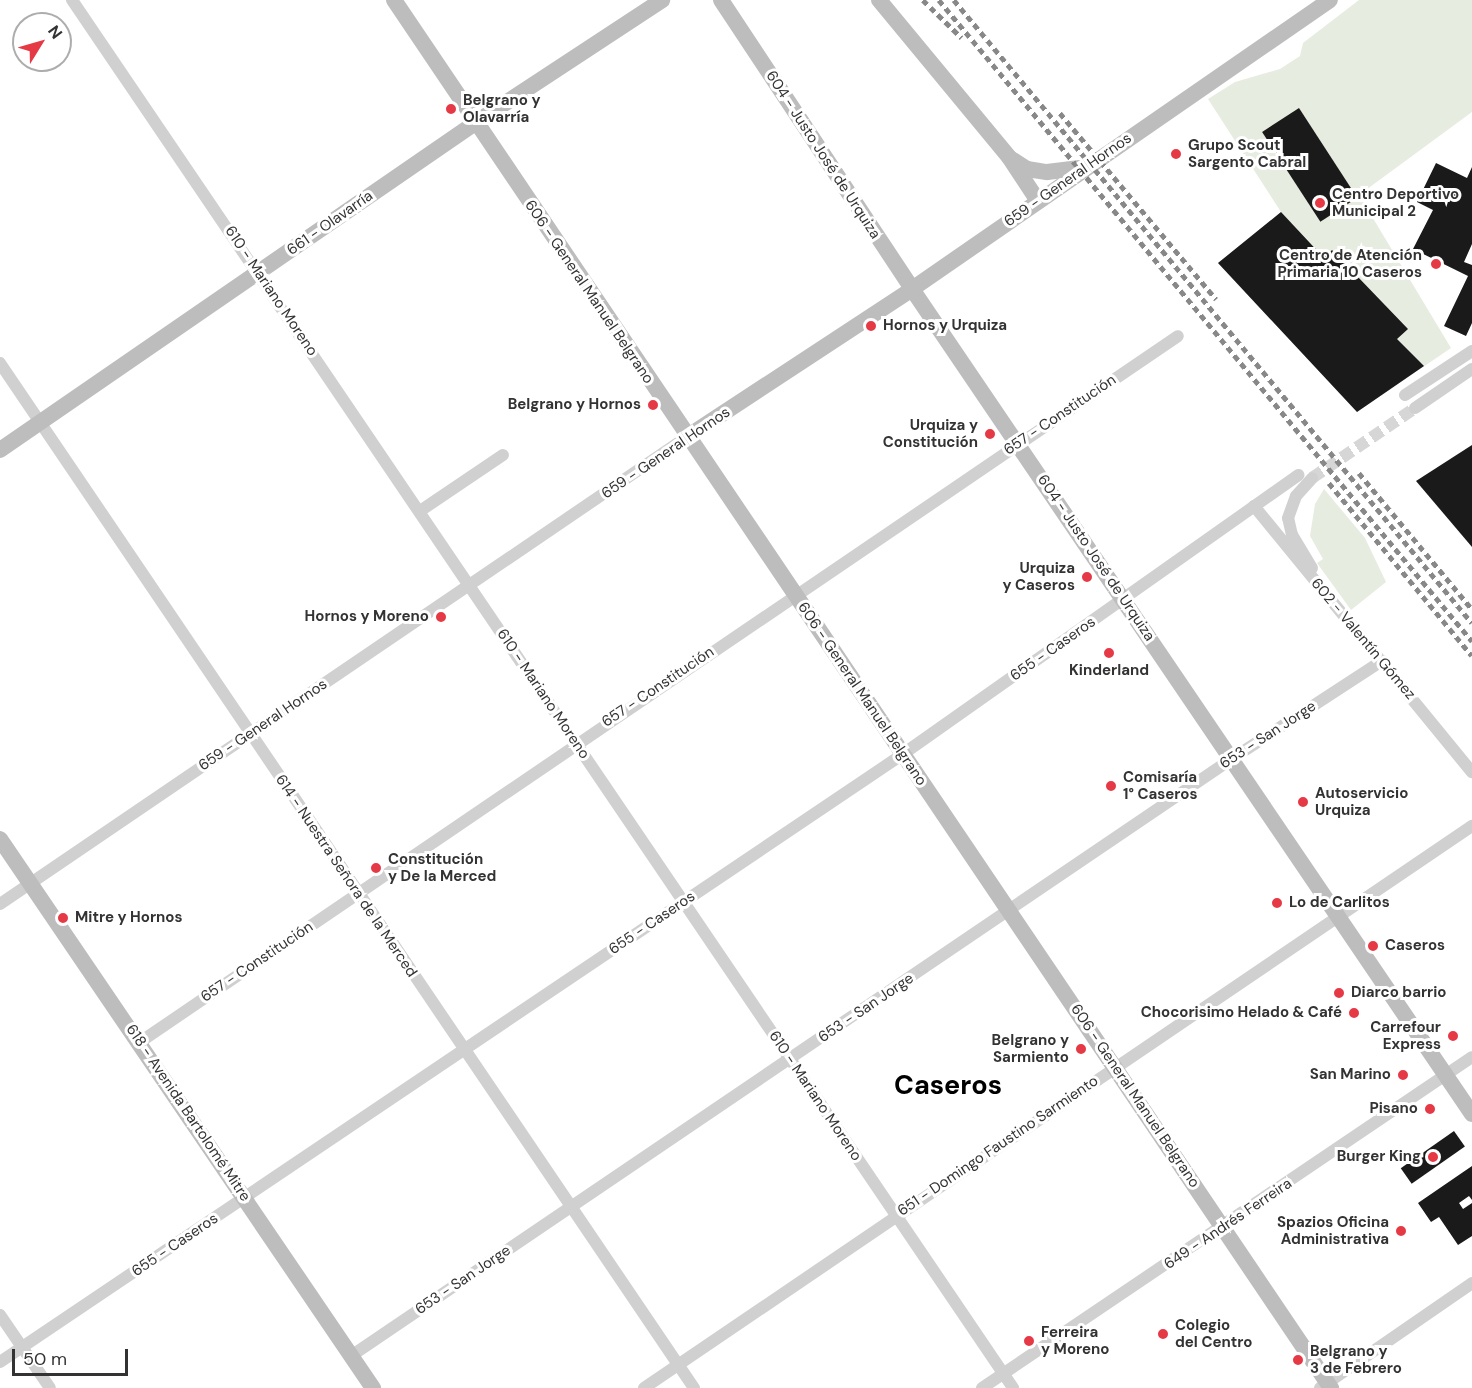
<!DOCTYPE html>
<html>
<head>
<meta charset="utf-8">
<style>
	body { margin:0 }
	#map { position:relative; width:1472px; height:1388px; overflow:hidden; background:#fff; font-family:"DM Sans",sans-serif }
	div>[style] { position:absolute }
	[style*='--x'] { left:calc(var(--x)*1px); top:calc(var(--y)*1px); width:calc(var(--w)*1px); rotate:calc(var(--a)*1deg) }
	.green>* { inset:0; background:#e6ecdf }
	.building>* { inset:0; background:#1a1a1a; transform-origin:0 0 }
	.street-tunnel>* { height:12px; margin-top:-6px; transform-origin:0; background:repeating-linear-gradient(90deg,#d6d6d6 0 12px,transparent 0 18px) }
	.street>* { height:12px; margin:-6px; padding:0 6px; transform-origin:6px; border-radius:6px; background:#d0d0d0 }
	.secondary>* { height:16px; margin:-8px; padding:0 8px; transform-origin:8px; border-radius:8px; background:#bdbdbd }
	.rail>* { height:4.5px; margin-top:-2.25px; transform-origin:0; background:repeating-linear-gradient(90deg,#888 0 6px,transparent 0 10.5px) }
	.dots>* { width:16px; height:16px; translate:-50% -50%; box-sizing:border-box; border:3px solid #fff; border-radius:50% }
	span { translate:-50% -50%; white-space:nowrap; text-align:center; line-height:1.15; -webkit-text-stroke:6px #fff; paint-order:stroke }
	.poi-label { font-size:15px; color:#333; font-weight:700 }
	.left { translate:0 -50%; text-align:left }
	.right { translate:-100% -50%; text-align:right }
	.street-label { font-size:15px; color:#333 }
	.town-label { font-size:27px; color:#000; font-weight:700 }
	.north { position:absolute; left:12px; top:12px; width:60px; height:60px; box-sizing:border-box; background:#fff; border:2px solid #adadad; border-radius:50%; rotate:53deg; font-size:16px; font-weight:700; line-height:24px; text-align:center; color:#333 }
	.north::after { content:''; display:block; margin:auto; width:21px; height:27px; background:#e63946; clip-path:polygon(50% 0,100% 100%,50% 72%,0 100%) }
	.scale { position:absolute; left:12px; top:1349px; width:116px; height:27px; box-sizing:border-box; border:3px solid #333; border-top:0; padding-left:8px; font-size:18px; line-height:21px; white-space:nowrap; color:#333; -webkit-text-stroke:4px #fff; paint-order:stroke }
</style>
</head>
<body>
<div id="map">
	<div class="green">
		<i style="clip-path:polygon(1359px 0,1472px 0,1472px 112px,1359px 195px,1451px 348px,1357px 412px,1218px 263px,1281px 212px,1208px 99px,1235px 82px,1280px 69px,1300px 56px,1303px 43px)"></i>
		<i style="clip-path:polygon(1324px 489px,1365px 538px,1386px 582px,1351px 610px,1317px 563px,1323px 559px,1310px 536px,1315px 504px)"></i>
	</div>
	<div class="building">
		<i style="left:1299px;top:108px;width:107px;height:44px;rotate:57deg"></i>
		<i style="clip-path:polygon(1436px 163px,1467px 178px,1472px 167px,1472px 244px,1464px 262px,1472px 265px,1472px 323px,1466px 336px,1444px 326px,1468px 276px,1413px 249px,1433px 210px,1417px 202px)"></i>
		<i style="clip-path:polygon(1281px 212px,1324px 258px,1332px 250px,1408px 329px,1397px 339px,1424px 366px,1357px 412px,1218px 263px)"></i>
		<i style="clip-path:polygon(1472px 445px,1472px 547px,1416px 481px)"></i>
		<i style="left:1454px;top:1131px;width:19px;height:65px;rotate:55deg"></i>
		<i style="clip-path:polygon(1472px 1166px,1472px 1200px,1469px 1196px,1459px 1203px,1463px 1209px,1472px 1203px,1472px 1236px,1458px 1245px,1439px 1217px,1431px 1222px,1418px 1203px)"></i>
	</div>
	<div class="street-tunnel">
		<i style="--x:1312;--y:478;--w:125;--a:-34.2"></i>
	</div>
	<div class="street">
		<i style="--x:72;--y:0;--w:1677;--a:55.86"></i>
		<i style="--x:0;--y:363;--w:1238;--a:55.9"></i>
		<i style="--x:1405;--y:395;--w:80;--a:-33.3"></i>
		<i style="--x:1415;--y:408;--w:69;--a:-34.4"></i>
		<i style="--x:1254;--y:506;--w:344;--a:50.7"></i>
		<i style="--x:420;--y:511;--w:100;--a:-34"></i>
		<i style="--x:1312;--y:568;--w:39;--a:-121"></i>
		<i style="--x:1292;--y:535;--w:17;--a:-103"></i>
		<i style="--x:1288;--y:518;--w:23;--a:-70"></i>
		<i style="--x:1296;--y:496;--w:24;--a:-48"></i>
		<i style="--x:0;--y:904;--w:831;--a:-34.21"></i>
		<i style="--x:140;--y:1042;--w:1255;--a:-34.22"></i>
		<i style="--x:0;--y:1315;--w:88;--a:55.6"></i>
		<i style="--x:351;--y:1356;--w:1066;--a:-34.14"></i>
		<i style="--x:1233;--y:758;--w:178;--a:-33.1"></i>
		<i style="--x:0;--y:1362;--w:1089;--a:-33.95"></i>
		<i style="--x:903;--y:754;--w:484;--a:-35.2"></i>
		<i style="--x:644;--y:1388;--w:1001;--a:-34.17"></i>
		<i style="--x:982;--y:1388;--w:591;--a:-34.04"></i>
		<i style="--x:1320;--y:1388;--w:185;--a:-34.6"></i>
	</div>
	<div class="secondary">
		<i style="--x:394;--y:0;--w:1675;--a:55.98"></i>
		<i style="--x:721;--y:0;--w:346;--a:56.5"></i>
		<i style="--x:912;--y:289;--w:997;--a:55.83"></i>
		<i style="--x:879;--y:0;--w:204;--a:50.4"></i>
		<i style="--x:1009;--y:157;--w:53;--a:56.6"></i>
		<i style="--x:1013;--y:160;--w:17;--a:33"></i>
		<i style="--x:1027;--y:169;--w:20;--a:9"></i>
		<i style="--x:1047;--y:172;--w:33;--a:-7"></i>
		<i style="--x:687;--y:437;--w:269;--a:-33.3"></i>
		<i style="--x:912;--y:289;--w:508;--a:-34.66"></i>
		<i style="--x:0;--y:450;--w:577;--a:-34.54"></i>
		<i style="--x:475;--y:123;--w:224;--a:-33.3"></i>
		<i style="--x:0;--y:839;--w:664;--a:55.81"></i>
	</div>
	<div class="rail">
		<i style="--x:923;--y:0;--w:54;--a:44.3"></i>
		<i style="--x:939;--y:0;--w:834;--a:50.26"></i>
		<i style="--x:954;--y:0;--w:810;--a:50.26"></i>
		<i style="--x:1060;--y:113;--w:243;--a:50"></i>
		<i style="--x:1359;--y:473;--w:177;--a:50.3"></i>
		<i style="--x:1329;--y:483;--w:224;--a:50.4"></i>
	</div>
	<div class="dots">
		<i style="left:451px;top:109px;background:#e63946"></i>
		<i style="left:1176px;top:154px;background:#e63946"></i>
		<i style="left:1320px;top:203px;background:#e63946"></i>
		<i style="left:1436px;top:264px;background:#e63946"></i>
		<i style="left:871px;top:326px;background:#e63946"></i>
		<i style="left:653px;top:405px;background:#e63946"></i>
		<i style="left:990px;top:434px;background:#e63946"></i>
		<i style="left:1087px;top:577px;background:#e63946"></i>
		<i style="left:441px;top:617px;background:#e63946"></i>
		<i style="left:1109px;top:653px;background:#e63946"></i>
		<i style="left:1111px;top:786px;background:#e63946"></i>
		<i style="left:1303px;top:802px;background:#e63946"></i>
		<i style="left:376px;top:868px;background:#e63946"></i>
		<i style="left:1277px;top:903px;background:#e63946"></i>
		<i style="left:63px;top:918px;background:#e63946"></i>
		<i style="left:1373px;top:946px;background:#e63946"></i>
		<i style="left:1339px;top:993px;background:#e63946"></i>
		<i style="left:1354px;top:1013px;background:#e63946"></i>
		<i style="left:1453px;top:1036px;background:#e63946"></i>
		<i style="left:1081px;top:1049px;background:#e63946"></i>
		<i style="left:1403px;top:1075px;background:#e63946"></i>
		<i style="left:1430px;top:1109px;background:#e63946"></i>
		<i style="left:1433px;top:1157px;background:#e63946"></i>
		<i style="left:1401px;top:1231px;background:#e63946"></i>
		<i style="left:1163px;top:1334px;background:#e63946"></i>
		<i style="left:1029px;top:1341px;background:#e63946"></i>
		<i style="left:1298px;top:1360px;background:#e63946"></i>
	</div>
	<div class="poi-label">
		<span class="left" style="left:463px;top:109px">Belgrano y<br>Olavarría</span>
		<span class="left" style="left:1188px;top:154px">Grupo Scout<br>Sargento Cabral</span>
		<span class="left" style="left:1332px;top:203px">Centro Deportivo<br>Municipal 2</span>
		<span class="right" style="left:1422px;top:264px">Centro de Atención<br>Primaria 10 Caseros</span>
		<span class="left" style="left:883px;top:326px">Hornos y Urquiza</span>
		<span class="right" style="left:641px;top:405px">Belgrano y Hornos</span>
		<span class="right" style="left:978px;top:434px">Urquiza y<br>Constitución</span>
		<span class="right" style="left:1075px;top:577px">Urquiza<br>y Caseros</span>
		<span class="right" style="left:429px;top:617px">Hornos y Moreno</span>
		<span style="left:1109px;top:671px">Kinderland</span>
		<span class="left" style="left:1123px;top:786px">Comisaría<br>1° Caseros</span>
		<span class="left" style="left:1315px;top:802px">Autoservicio<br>Urquiza</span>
		<span class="left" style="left:388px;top:868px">Constitución<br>y De la Merced</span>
		<span class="left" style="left:1289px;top:903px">Lo de Carlitos</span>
		<span class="left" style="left:75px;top:918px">Mitre y Hornos</span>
		<span class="left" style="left:1385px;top:946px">Caseros</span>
		<span class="left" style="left:1351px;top:993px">Diarco barrio</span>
		<span class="right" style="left:1342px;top:1013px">Chocorisimo Helado &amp; Café</span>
		<span class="right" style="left:1441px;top:1036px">Carrefour<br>Express</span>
		<span class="right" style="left:1069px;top:1049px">Belgrano y<br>Sarmiento</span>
		<span class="right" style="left:1391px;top:1075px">San Marino</span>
		<span class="right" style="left:1418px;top:1109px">Pisano</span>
		<span class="right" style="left:1421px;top:1157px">Burger King</span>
		<span class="right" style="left:1389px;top:1231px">Spazios Oficina<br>Administrativa</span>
		<span class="left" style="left:1175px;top:1334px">Colegio<br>del Centro</span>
		<span class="left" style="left:1041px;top:1341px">Ferreira<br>y Moreno</span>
		<span class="left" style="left:1310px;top:1360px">Belgrano y<br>3 de Febrero</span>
	</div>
	<div class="street-label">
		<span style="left:823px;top:155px;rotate:57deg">604 - Justo José de Urquiza</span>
		<span style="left:1068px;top:180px;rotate:-35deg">659 - General Hornos</span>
		<span style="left:330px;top:223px;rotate:-35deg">661 - Olavarría</span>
		<span style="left:271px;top:291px;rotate:56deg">610 - Mariano Moreno</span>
		<span style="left:589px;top:292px;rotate:56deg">606 - General Manuel Belgrano</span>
		<span style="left:1060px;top:415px;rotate:-34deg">657 - Constitución</span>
		<span style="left:666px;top:453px;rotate:-34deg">659 - General Hornos</span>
		<span style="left:1096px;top:558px;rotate:56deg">604 - Justo José de Urquiza</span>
		<span style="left:1363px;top:639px;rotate:50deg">602 - Valentín Gómez</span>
		<span style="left:1053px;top:649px;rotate:-35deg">655 - Caseros</span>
		<span style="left:658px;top:687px;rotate:-34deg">657 - Constitución</span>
		<span style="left:543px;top:694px;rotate:56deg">610 - Mariano Moreno</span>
		<span style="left:862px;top:694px;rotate:56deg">606 - General Manuel Belgrano</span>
		<span style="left:263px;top:725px;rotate:-34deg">659 - General Hornos</span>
		<span style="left:1268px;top:735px;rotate:-33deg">653 - San Jorge</span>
		<span style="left:346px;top:876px;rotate:56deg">614 - Nuestra Señora de la Merced</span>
		<span style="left:652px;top:923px;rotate:-34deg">655 - Caseros</span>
		<span style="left:257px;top:962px;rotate:-34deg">657 - Constitución</span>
		<span style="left:866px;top:1008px;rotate:-34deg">653 - San Jorge</span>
		<span style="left:815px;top:1096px;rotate:56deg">610 - Mariano Moreno</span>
		<span style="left:1135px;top:1096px;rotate:56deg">606 - General Manuel Belgrano</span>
		<span style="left:188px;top:1113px;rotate:56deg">618 - Avenida Bartolomé Mitre</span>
		<span style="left:998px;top:1146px;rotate:-34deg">651 - Domingo Faustino Sarmiento</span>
		<span style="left:1228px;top:1224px;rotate:-34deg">649 - Andrés Ferreira</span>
		<span style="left:175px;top:1245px;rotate:-34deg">655 - Caseros</span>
		<span style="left:463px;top:1280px;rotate:-34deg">653 - San Jorge</span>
	</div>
	<div class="town-label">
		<span style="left:948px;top:1085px">Caseros</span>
	</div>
	<div class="north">N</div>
	<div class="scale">50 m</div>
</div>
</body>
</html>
